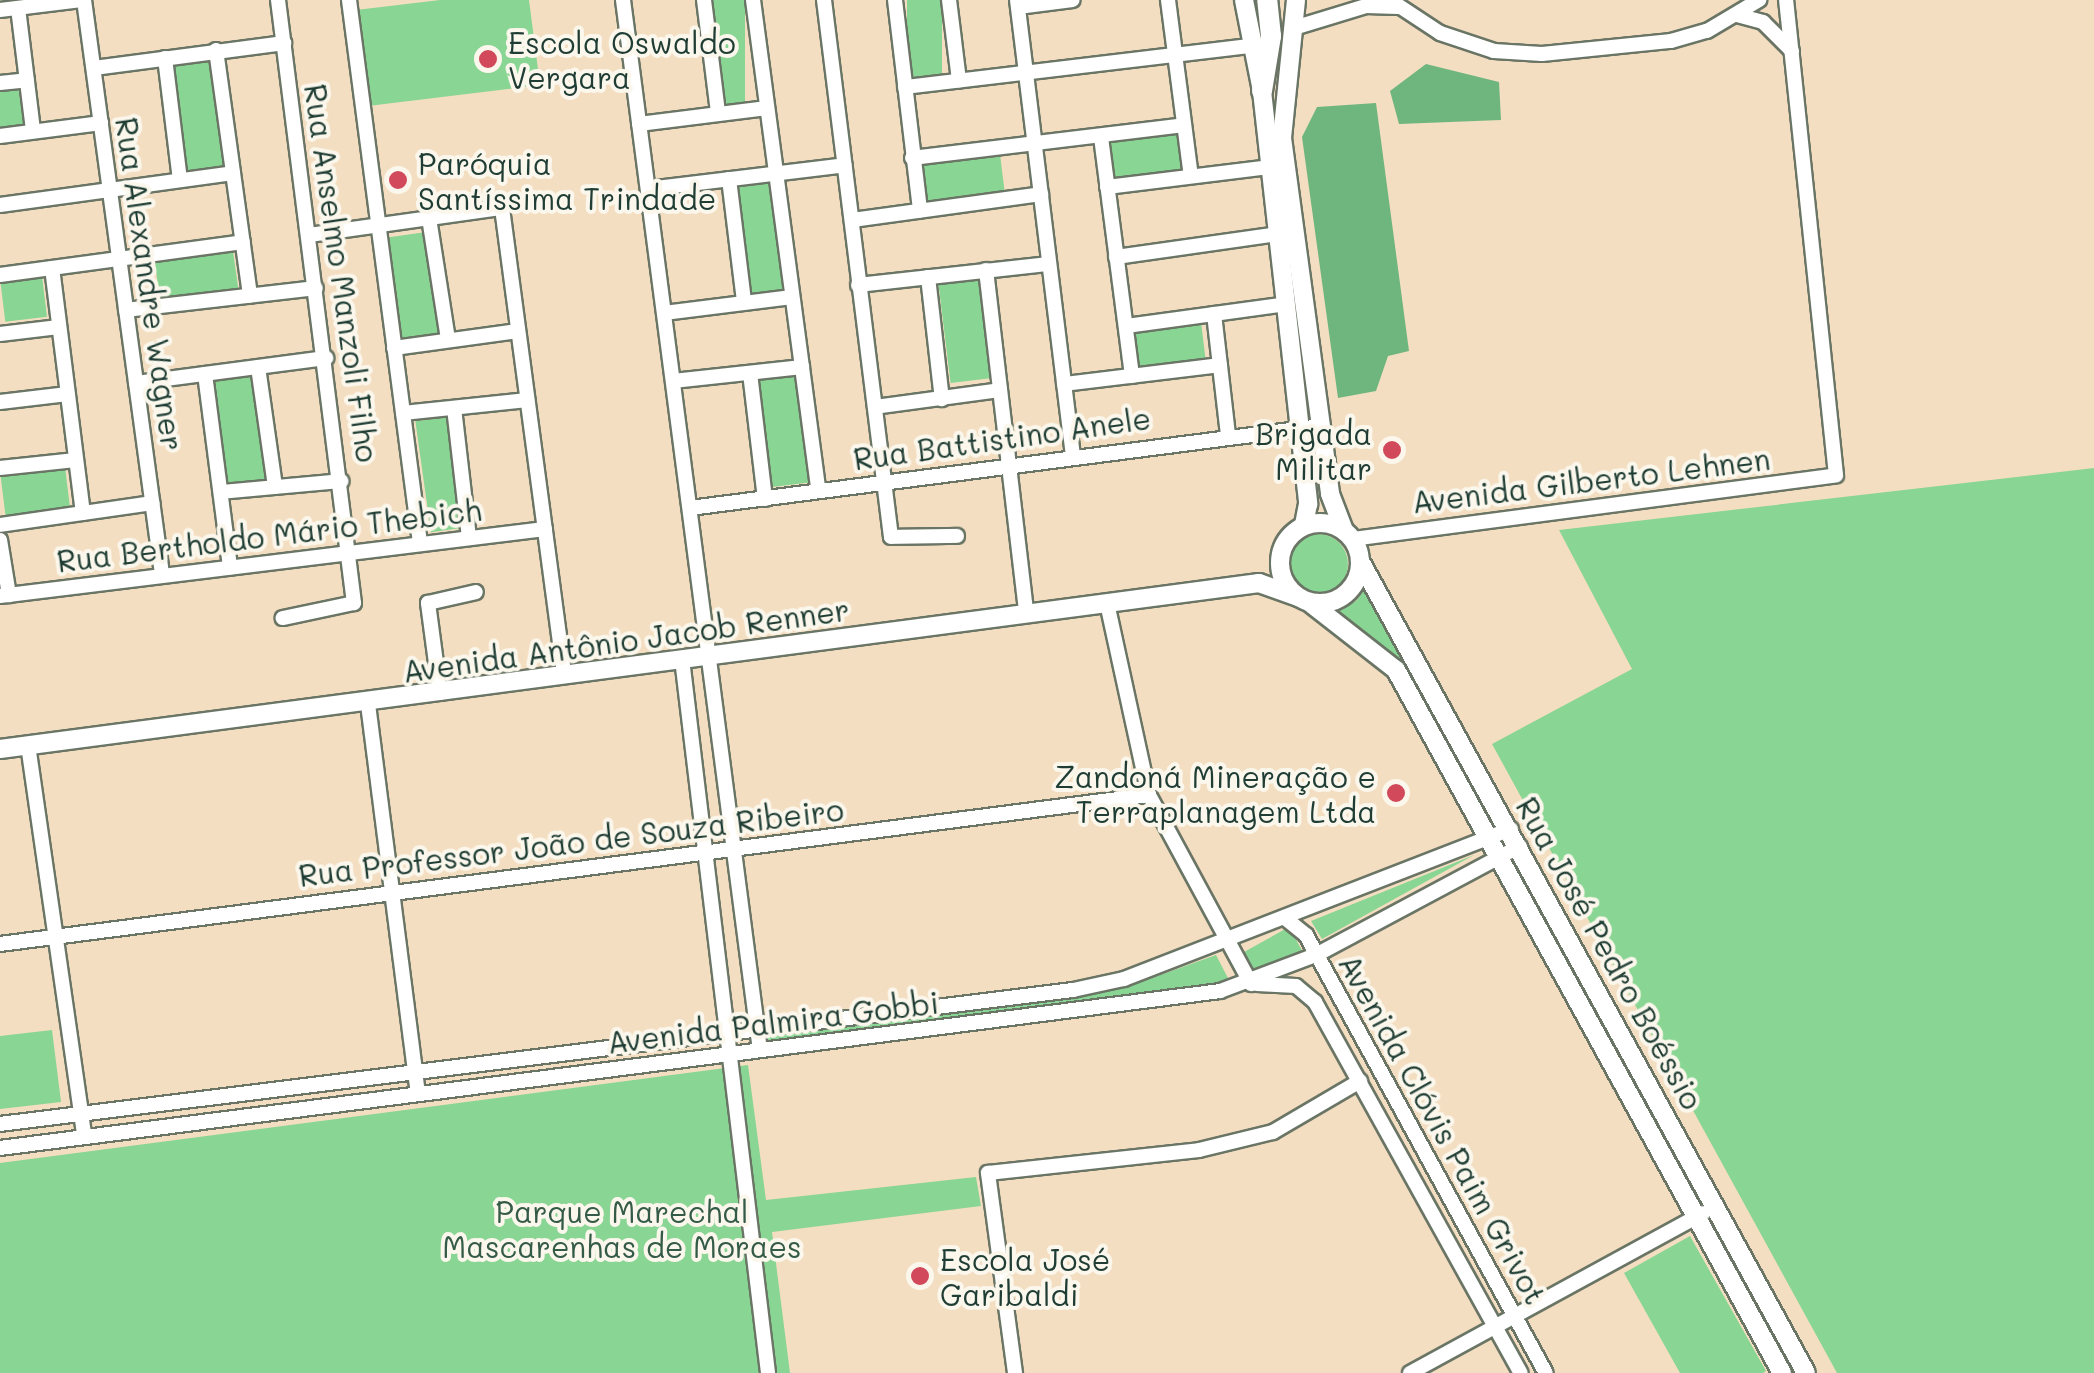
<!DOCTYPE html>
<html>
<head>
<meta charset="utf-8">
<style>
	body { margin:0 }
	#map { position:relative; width:2094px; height:1373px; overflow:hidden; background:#f4dec1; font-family:Mali,sans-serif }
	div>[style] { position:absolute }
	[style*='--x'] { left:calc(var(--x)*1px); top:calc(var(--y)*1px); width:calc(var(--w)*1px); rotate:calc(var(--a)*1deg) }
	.green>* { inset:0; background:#89d593; transform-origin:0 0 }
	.round { border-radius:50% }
	.forest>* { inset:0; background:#6eb67d }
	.roads { filter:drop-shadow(2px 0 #6a7565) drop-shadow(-2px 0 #6a7565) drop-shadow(0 2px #6a7565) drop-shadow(0 -2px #6a7565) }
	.minor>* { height:14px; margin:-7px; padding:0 7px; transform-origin:7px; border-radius:7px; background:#fff }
	.major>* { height:18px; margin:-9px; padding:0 9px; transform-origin:9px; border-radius:9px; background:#fff }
	.major>.ring { margin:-9px; padding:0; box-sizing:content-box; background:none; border:18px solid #fff; border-radius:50% }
	.highway>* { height:20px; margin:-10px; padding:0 10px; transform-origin:10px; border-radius:10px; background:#fff }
	.dots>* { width:28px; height:28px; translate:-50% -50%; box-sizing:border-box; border:5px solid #fbf7ec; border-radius:50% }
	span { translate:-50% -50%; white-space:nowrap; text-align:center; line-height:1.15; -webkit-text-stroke:8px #fbf7ec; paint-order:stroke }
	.poi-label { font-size:30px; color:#1f3d34 }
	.left { translate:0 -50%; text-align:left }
	.right { translate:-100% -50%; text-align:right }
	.street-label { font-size:30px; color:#1f3d34 }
	.park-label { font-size:30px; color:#345b47 }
</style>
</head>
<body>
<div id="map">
	<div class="green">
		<i style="clip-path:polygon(440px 0,529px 0,540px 85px,368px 106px,356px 10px)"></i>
		<i style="left:712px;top:0;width:33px;height:109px"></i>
		<i style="left:907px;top:0;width:35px;height:81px"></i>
		<i style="left:211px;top:60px;width:109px;height:40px;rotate:83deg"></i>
		<i style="clip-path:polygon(18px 86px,24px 126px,0 129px,0 89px)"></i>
		<i style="left:1177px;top:132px;width:39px;height:69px;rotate:83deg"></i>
		<i style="left:1000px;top:154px;width:40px;height:78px;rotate:83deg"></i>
		<i style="left:771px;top:183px;width:107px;height:35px;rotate:82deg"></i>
		<i style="left:426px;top:232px;width:105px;height:39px;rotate:82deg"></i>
		<i style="left:233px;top:251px;width:41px;height:79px;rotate:82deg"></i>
		<i style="left:42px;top:276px;width:41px;height:42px;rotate:83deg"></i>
		<i style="left:978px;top:278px;width:101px;height:40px;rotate:83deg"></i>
		<i style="left:1201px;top:322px;width:39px;height:69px;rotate:83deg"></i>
		<i style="left:253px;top:372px;width:110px;height:41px;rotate:82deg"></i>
		<i style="left:798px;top:375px;width:108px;height:41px;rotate:83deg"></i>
		<i style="left:453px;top:416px;width:112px;height:38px;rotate:82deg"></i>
		<i style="left:65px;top:467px;width:42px;height:65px;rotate:83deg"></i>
		<i style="clip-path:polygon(2094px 468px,2094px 1373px,1837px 1373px,1492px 744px,1632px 669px,1559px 530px)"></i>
		<i class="round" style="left:1288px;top:534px;width:60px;height:60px"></i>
		<i style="clip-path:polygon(1370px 582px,1704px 1191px,1694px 1197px,1397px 660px,1334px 610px,1356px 601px)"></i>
		<i style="clip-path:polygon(1474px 855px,1322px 939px,1311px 921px)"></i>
		<i style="left:1289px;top:927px;width:29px;height:55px;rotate:61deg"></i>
		<i style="clip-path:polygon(1216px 955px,1230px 982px,766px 1043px,765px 1035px,1127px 987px)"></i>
		<i style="clip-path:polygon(52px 1030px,61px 1102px,0 1109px,0 1036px)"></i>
		<i style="clip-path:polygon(748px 1065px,766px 1200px,976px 1177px,981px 1206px,772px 1232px,790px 1373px,0 1373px,0 1163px)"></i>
		<i style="clip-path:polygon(1690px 1236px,1766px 1371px,1763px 1373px,1680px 1373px,1624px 1273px)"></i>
	</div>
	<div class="forest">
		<i style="clip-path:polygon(1426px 64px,1499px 82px,1501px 120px,1399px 124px,1390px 91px)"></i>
		<i style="clip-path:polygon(1376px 103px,1409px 351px,1388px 356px,1376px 391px,1338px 398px,1302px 137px,1317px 107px)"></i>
	</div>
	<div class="roads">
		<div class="minor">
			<i style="--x:84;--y:0;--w:579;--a:82.26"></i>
			<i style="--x:278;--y:0;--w:608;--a:82.82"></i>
			<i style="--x:354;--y:603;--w:73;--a:168.1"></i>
			<i style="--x:349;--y:0;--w:548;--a:82.55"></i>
			<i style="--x:623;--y:0;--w:1059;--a:82.57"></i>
			<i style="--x:704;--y:0;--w:114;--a:82.9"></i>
			<i style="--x:753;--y:0;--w:494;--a:82.4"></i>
			<i style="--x:824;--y:0;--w:541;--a:82.89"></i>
			<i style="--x:891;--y:537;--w:66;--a:-0.9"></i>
			<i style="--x:895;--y:0;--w:212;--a:83.2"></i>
			<i style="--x:949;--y:0;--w:81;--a:82.9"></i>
			<i style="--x:1017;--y:0;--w:460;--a:83"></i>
			<i style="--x:1168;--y:0;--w:177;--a:82.6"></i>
			<i style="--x:1390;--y:0;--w:60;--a:33.4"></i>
			<i style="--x:1440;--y:33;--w:57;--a:18.4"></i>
			<i style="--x:1494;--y:51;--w:48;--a:3.6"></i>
			<i style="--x:1542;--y:54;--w:130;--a:-5.8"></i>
			<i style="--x:1671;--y:41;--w:37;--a:-16"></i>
			<i style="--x:1707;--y:31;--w:61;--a:-30.8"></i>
			<i style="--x:1018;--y:7;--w:55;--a:-7.3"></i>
			<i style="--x:18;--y:8;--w:124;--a:83"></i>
			<i style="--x:0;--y:10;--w:84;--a:-6.9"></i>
			<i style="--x:1737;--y:15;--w:27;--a:15"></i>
			<i style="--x:1763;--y:22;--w:41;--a:45"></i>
			<i style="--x:1297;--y:27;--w:72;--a:-16.9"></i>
			<i style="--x:1366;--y:6;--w:32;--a:2"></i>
			<i style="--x:216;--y:50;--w:248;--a:82.1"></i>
			<i style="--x:165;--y:58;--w:123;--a:83"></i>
			<i style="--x:94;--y:68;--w:192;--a:-7.5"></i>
			<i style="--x:0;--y:83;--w:27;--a:-6"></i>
			<i style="--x:905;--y:87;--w:346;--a:-6.8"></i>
			<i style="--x:639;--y:124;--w:129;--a:-7.1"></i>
			<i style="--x:0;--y:136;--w:102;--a:-7.3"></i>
			<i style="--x:1101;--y:137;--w:241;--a:82.6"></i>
			<i style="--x:912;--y:158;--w:274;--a:-6.9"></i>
			<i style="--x:729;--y:179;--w:124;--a:83"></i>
			<i style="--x:1107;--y:187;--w:165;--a:-7"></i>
			<i style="--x:648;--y:189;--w:198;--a:-6.9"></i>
			<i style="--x:0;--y:205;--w:235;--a:-7.8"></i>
			<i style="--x:429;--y:218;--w:123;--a:81.1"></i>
			<i style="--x:852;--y:220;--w:191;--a:-7.8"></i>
			<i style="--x:309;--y:235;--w:195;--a:-8"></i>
			<i style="--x:502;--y:208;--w:470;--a:82.4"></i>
			<i style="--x:1116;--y:257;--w:170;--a:-8.1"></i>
			<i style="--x:52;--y:268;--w:247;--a:82.8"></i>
			<i style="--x:986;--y:270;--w:344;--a:83.3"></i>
			<i style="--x:0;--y:275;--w:245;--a:-7.7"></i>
			<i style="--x:928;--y:277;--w:123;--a:83.5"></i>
			<i style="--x:858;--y:285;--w:192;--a:-6.3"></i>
			<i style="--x:126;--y:310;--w:191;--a:-6.6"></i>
			<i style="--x:664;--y:313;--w:129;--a:-7.1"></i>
			<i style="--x:1214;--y:314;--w:122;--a:83.4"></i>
			<i style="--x:1126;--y:326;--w:162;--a:-7.8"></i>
			<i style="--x:0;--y:334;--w:59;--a:-6.8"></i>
			<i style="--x:394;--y:348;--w:125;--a:-7.8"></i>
			<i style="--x:258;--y:367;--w:121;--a:81.9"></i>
			<i style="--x:750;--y:373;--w:127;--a:83.2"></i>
			<i style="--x:205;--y:374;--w:195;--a:82.6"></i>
			<i style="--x:673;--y:381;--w:130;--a:-6.2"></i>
			<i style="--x:136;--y:383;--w:192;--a:-7.5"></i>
			<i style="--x:1064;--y:384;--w:157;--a:-6.9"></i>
			<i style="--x:0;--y:402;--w:68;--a:-6.7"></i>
			<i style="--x:875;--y:407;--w:126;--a:-7.7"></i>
			<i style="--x:454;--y:408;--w:131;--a:83.4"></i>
			<i style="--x:403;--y:413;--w:125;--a:-6"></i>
			<i style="--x:0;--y:468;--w:76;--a:-6"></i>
			<i style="--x:221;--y:492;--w:121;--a:-5.2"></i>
			<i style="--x:690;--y:508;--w:636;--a:-7.4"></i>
			<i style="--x:0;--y:525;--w:154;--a:-8.2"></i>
			<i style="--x:1353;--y:539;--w:487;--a:-7.5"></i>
			<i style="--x:1836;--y:475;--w:478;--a:-96"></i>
			<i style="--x:0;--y:540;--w:56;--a:80.7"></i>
			<i style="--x:0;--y:596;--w:549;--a:-7.01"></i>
			<i style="--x:1107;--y:603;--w:197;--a:77.7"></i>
			<i style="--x:1149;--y:795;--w:215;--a:61.6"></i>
			<i style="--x:682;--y:659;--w:719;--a:83.13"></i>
			<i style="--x:440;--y:693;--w:91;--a:-97.6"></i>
			<i style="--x:428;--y:603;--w:49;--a:-12.9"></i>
			<i style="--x:368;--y:704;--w:393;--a:82.7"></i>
			<i style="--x:28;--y:745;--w:395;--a:81.8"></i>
			<i style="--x:1285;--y:918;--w:27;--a:39"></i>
			<i style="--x:1306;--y:935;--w:499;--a:61.3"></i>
			<i style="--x:0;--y:944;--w:1159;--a:-7.39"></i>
			<i style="--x:1257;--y:984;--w:39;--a:3"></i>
			<i style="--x:1296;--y:986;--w:25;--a:40"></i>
			<i style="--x:1315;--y:1002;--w:424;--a:61"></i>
			<i style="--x:0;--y:1124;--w:1081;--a:-7.12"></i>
			<i style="--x:1073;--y:990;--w:52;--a:-12.2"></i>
			<i style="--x:1124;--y:979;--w:415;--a:-21.2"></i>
			<i style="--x:0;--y:1148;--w:1230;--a:-7.33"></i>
			<i style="--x:1220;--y:991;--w:103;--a:-20.6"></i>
			<i style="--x:1316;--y:955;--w:231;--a:-28.1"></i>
			<i style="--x:1015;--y:1373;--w:202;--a:-97.7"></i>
			<i style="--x:988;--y:1173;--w:212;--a:-6.2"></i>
			<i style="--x:1199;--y:1150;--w:76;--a:-13.7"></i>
			<i style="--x:1273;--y:1132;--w:101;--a:-30.4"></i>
			<i style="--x:1410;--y:1373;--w:334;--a:-28.6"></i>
		</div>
		<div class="major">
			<i style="--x:1244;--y:0;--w:93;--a:78.8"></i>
			<i style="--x:1262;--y:91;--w:416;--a:83.6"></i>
			<i style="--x:1308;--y:504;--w:21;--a:101"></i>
			<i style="--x:1296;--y:0;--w:139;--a:95.8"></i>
			<i style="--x:1282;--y:138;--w:359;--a:82.3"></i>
			<i style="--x:1330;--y:494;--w:39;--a:69"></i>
			<i class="ring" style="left:1280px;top:523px;width:62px;height:62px"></i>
			<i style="--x:1360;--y:561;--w:926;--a:61.22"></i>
			<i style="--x:1309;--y:602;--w:110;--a:38"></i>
			<i style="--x:1396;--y:670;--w:802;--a:61.23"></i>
			<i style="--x:0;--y:749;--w:1270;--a:-7.51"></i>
			<i style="--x:1259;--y:583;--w:41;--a:19.7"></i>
		</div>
		<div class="highway">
			<i style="--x:1262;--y:91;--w:56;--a:-80.7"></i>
			<i style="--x:1271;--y:36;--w:36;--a:-96"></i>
		</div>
	</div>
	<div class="dots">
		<i style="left:488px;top:59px;background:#d1495b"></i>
		<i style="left:398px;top:180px;background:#d1495b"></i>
		<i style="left:1392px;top:450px;background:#d1495b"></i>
		<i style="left:1396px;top:793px;background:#d1495b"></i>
		<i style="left:920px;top:1276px;background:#d1495b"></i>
	</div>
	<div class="poi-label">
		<span class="left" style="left:508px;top:59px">Escola Oswaldo<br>Vergara</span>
		<span class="left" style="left:418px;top:180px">Paróquia<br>Santíssima Trindade</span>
		<span class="right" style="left:1372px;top:450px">Brigada<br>Militar</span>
		<span class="right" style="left:1376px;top:793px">Zandoná Mineração e<br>Terraplanagem Ltda</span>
		<span class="left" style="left:940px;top:1276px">Escola José<br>Garibaldi</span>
	</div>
	<div class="street-label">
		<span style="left:342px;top:273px;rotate:82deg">Rua Anselmo Manzoli Filho</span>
		<span style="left:150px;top:284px;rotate:82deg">Rua Alexandre Wagner</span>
		<span style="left:1002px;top:438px;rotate:-8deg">Rua Battistino Anele</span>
		<span style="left:1591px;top:480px;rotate:-7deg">Avenida Gilberto Lehnen</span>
		<span style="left:269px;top:535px;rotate:-7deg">Rua Bertholdo Mário Thebich</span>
		<span style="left:626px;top:640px;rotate:-8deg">Avenida Antônio Jacob Renner</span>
		<span style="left:571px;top:842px;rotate:-7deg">Rua Professor João de Souza Ribeiro</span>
		<span style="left:1610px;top:953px;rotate:61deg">Rua José Pedro Boéssio</span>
		<span style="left:773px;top:1022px;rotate:-7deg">Avenida Palmira Gobbi</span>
		<span style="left:1443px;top:1129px;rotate:61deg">Avenida Clóvis Paim Grivot</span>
	</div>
	<div class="park-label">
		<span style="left:622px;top:1228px">Parque Marechal<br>Mascarenhas de Moraes</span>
	</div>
</div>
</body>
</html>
